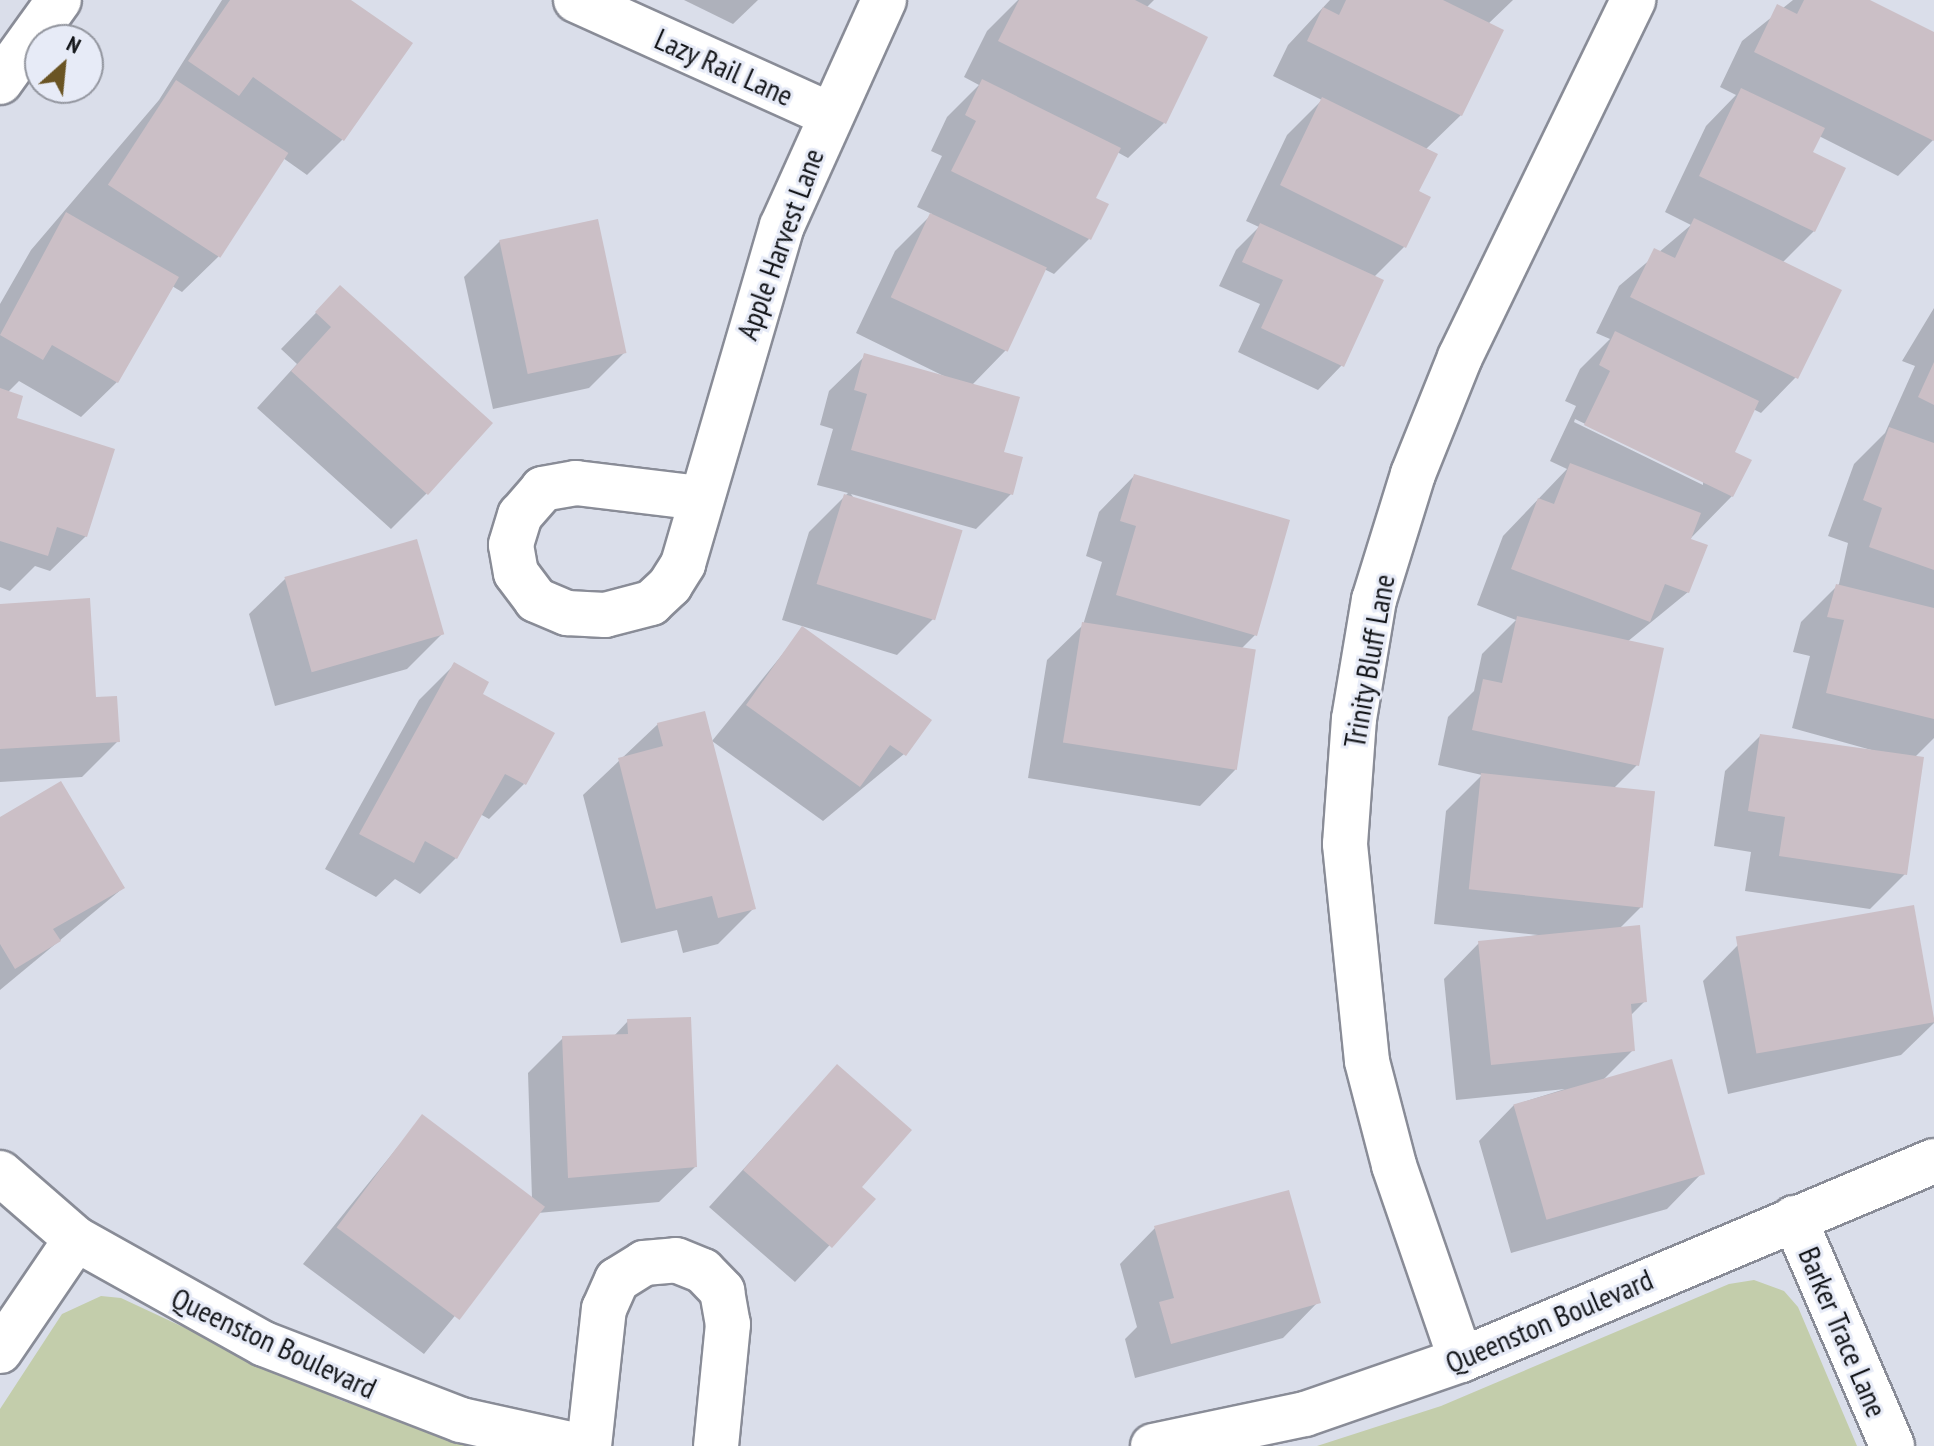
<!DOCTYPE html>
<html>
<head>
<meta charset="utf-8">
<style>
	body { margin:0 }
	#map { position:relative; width:1934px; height:1446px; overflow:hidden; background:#dadeea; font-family:"PT Sans Narrow",sans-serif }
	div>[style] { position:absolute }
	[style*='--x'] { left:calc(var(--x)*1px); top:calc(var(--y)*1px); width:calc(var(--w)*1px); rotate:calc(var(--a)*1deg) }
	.green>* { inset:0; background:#c3cdab }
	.shadow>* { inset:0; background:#0003 }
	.building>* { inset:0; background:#cbbfc6; transform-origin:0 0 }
	.roads { filter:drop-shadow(2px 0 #898c97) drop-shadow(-2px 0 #898c97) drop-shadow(0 2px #898c97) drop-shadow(0 -2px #898c97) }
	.minor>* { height:44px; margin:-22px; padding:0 22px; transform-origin:22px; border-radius:22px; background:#fff }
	span { translate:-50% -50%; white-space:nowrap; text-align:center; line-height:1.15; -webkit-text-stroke:6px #e7ebf7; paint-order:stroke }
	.street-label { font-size:30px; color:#15171b }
	.north { position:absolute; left:24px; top:24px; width:80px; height:80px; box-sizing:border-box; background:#e7ebf7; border:2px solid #93969f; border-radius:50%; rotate:27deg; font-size:22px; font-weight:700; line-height:32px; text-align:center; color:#15171b }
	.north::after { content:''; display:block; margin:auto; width:28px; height:36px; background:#6a5423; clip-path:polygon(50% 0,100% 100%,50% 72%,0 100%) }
</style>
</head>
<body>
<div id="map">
	<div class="green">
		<i style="clip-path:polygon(1754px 1280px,1784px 1291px,1798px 1307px,1857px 1446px,1317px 1446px,1441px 1406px,1729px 1284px)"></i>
		<i style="clip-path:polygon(101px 1296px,121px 1298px,340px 1400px,479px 1446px,0 1446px,0 1409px,62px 1314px)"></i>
	</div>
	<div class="shadow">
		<i style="clip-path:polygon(222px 0,347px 0,342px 140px,307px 175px,283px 158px,218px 257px,182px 292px,172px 286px,117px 382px,81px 417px,19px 381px,7px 393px,14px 419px,86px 536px,50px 571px,35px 566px,10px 591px,0 587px,0 304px,31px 250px,159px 100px)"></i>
		<i style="clip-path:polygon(684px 0,758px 0,733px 24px)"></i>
		<i style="clip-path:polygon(1018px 0,1154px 0,1146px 8px,1164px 123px,1128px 158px,1117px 152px,1094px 199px,1090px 238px,1054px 274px,1044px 269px,1006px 350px,971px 386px,1011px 494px,976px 529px,851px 494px,933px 619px,897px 655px,782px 620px,809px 532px,848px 493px,817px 485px,833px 429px,820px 425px,829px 391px,865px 356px,954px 381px,856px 333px,895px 251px,932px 214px,917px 207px,942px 156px,931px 151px,947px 117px,979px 85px,964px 77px,987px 31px)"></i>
		<i style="clip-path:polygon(1330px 0,1513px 0,1488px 24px,1461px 115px,1425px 150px,1404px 247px,1374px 277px,1342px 365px,1318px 390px,1238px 352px,1260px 304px,1219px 286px,1236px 250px,1259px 227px,1246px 221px,1287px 135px,1322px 100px,1273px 76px,1288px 45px)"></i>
		<i style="clip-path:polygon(evenodd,1793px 0,1865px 0,1934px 34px,1934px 139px,1898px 176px,1819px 136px,1811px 153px,1814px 231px,1782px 263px,1796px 377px,1761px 413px,1753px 409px,1732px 453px,1732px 496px,1689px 540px,1688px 592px,1627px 642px,1637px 765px,1612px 790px,1641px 907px,1619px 929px,1645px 1001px,1630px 1016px,1633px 1050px,1602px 1081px,1702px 1173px,1667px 1209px,1511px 1253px,1479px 1141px,1514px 1105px,1565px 1089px,1456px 1100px,1444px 979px,1479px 943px,1538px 935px,1434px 924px,1446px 811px,1482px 775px,1438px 765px,1448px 717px,1474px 691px,1482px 654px,1516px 620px,1477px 605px,1503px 536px,1567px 469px,1550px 461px,1576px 406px,1565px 401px,1580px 369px,1610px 339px,1596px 333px,1619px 286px,1691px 225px,1665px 212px,1706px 126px,1736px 95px,1720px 87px,1742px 41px,1793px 0,1575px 419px,1703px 481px,1703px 485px,1574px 422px,1575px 419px)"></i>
		<i style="clip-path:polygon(500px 241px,624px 353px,589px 388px,493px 409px,464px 277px)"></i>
		<i style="clip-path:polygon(340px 288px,427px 493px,391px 529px,257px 408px,297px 364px,281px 349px)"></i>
		<i style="clip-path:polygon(1934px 308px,1934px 738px,1914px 758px,1905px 874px,1870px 909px,1745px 891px,1751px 852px,1714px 846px,1725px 771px,1760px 736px,1886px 754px,1792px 728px,1810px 656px,1793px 652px,1801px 622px,1839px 584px,1848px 543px,1828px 536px,1854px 464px,1885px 433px,1915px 366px,1902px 361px)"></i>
		<i style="clip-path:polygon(1134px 476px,1255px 635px,1240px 650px,1235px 770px,1200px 806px,1028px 778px,1047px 660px,1083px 625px,1102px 562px,1086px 556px,1099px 512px)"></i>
		<i style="clip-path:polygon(285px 579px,443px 633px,407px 669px,275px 706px,249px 614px)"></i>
		<i style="clip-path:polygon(0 606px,94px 700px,118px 741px,82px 777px,0 782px)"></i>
		<i style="clip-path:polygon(803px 629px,904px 754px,823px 821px,712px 741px)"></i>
		<i style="clip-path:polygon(454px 665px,524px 784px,489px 819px,480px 814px,456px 858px,420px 894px,395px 879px,376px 897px,325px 869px,419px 700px)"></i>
		<i style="clip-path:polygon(658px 724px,754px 908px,718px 944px,683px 953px,677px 930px,621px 943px,583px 795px)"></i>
		<i style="clip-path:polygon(0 819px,123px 888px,0 990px)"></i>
		<i style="clip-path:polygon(1912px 907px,1934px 1023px,1901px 1055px,1728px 1094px,1703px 981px,1738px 945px)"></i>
		<i style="clip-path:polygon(628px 1021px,695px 1167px,659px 1202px,538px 1213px,424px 1354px,303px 1264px,422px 1117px,532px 1199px,528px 1073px,563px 1038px,613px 1037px)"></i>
		<i style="clip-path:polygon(837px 1066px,860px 1187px,873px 1199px,795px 1282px,709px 1207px)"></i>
		<i style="clip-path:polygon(1155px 1228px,1318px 1302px,1283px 1338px,1135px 1378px,1125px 1339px,1137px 1327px,1120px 1264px)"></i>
	</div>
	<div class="building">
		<i style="clip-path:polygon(230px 0,351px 0,413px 43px,344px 141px,253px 77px,239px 96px,188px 61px)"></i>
		<i style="clip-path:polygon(1019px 0,1135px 0,1208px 37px,1166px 124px,998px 41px)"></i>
		<i style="clip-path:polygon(1346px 0,1443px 0,1504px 30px,1462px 116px,1307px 41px,1323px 7px,1339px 15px)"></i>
		<i style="clip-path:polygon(1804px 0,1870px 0,1934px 32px,1934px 141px,1754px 52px,1777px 4px,1797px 14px)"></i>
		<i style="clip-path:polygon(982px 79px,1121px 148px,1096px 198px,1109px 204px,1091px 240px,951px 171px,976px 121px,965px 115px)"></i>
		<i style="left:176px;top:80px;width:134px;height:125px;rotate:33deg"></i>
		<i style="clip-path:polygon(1741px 88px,1825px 128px,1813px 152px,1846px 168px,1815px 232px,1699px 176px)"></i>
		<i style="clip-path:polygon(1322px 97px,1438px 154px,1419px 191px,1431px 197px,1406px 248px,1280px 185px)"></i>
		<i style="clip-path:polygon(66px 212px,179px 277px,118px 383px,52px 345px,43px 360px,0 335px)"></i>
		<i style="left:930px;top:213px;width:129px;height:93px;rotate:25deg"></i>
		<i style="clip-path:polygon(1694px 218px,1842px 290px,1798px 379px,1630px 297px,1654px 248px,1675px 258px)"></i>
		<i style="left:598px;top:219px;width:137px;height:101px;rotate:78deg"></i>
		<i style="clip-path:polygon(1260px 223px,1384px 280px,1344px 367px,1261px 328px,1283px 280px,1242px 262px)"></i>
		<i style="clip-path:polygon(340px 285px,493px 423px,428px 495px,291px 371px,331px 327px,315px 312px)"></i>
		<i style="clip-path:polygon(1615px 331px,1759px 401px,1735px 452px,1752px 460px,1733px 497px,1584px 425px,1610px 371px,1599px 365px)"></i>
		<i style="clip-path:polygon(864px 353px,1020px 397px,1004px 452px,1023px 457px,1013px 495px,851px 450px,867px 394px,854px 390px)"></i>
		<i style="clip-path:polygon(1934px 362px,1934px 405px,1918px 397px)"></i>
		<i style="clip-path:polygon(0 388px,23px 396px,17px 418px,115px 449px,87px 537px,57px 527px,48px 556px,0 541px)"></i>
		<i style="clip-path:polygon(1889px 427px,1934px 443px,1934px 570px,1869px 547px,1882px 508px,1863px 500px)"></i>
		<i style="clip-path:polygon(1570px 463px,1701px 513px,1691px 539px,1708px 545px,1689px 593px,1665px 584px,1650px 622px,1511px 569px,1538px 498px,1554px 504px)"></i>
		<i style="clip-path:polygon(1134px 474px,1290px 520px,1257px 636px,1116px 595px,1136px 526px,1120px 521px)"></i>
		<i style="left:844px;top:494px;width:124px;height:94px;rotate:17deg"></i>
		<i style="left:417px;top:539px;width:99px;height:138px;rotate:74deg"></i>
		<i style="clip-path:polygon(1836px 584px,1934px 608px,1934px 719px,1826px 693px,1844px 620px,1827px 617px)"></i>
		<i style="clip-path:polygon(90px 598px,96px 697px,117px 696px,120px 742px,0 749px,0 604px)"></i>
		<i style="clip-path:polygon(1517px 616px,1664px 648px,1639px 766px,1472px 730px,1483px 679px,1502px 683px)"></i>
		<i style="left:1082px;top:622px;width:176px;height:122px;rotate:9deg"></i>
		<i style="clip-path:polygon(802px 626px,932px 720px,906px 756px,890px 745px,860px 787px,746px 705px)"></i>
		<i style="clip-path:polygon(454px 662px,489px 682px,483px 694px,555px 733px,526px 785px,505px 774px,457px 859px,425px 841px,414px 863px,359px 834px)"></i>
		<i style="clip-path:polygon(705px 711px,756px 909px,718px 918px,712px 896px,656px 909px,618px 758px,663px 746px,657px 723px)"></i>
		<i style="clip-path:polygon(1760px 734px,1924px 757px,1907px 875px,1779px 856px,1785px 817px,1748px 811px)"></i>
		<i style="left:1481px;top:773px;width:175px;height:117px;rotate:6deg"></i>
		<i style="clip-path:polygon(61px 781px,125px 888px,53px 929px,61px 941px,15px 969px,0 944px,0 817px)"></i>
		<i style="left:1914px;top:905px;width:119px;height:181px;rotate:80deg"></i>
		<i style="clip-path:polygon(1640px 925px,1647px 1002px,1631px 1004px,1635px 1051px,1491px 1065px,1478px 941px)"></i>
		<i style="clip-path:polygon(691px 1017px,697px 1167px,568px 1178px,562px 1036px,628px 1034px,627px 1019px)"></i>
		<i style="left:1672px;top:1059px;width:120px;height:165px;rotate:74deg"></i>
		<i style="clip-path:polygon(837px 1064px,912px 1130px,862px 1187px,876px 1199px,832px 1248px,743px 1170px)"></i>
		<i style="left:422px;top:1114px;width:154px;height:142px;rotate:37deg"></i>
		<i style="clip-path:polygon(1289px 1190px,1321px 1303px,1171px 1344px,1159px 1302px,1174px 1298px,1154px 1226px)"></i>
	</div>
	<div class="roads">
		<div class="minor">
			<i style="--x:576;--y:0;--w:277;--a:24.3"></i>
			<i style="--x:0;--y:82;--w:101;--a:-54.3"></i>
			<i style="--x:700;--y:498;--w:125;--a:-173.1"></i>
			<i style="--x:576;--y:483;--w:34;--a:170"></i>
			<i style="--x:543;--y:489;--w:35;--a:131"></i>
			<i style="--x:520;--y:515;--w:31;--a:107"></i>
			<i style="--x:511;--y:545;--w:28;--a:80"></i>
			<i style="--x:516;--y:573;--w:34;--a:53"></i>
			<i style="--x:536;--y:600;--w:34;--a:23"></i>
			<i style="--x:567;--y:613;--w:38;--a:3"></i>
			<i style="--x:605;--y:615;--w:48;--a:-14.6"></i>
			<i style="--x:651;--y:603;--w:26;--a:-43"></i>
			<i style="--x:670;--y:585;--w:25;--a:-58"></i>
			<i style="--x:683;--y:564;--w:352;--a:-73.7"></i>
			<i style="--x:782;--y:226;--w:248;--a:-65.7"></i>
			<i style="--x:0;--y:1173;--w:101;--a:41"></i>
			<i style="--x:76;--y:1239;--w:215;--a:29.2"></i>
			<i style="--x:264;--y:1344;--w:211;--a:21.1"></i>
			<i style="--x:461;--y:1420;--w:121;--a:12.4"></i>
			<i style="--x:1794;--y:1218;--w:248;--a:66.7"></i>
			<i style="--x:0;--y:1351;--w:135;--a:-55.8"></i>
			<i style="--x:1461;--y:1360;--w:206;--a:-109"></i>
			<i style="--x:1394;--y:1165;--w:107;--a:-104.6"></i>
			<i style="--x:1367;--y:1061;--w:218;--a:-95.8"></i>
			<i style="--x:1345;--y:844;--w:125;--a:-85.9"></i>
			<i style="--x:1354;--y:719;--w:121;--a:-80.5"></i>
			<i style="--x:1374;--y:600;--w:132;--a:-72.8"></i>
			<i style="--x:1413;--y:474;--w:126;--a:-68.1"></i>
			<i style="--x:1460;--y:357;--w:397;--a:-64.1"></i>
			<i style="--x:589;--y:1446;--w:138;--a:-83.8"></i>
			<i style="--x:604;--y:1309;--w:32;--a:-66"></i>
			<i style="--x:617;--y:1280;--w:32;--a:-32"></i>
			<i style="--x:644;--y:1263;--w:32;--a:-5"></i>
			<i style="--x:676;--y:1260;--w:29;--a:22"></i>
			<i style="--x:703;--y:1271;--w:28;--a:46"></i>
			<i style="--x:722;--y:1291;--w:34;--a:80"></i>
			<i style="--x:728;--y:1324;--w:123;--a:95.6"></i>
			<i style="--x:1153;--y:1446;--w:155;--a:-11.9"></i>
			<i style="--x:1305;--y:1414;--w:165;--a:-19.1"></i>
			<i style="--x:1461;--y:1360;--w:513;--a:-22.82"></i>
		</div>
	</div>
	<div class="street-label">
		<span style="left:724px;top:67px;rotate:24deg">Lazy Rail Lane</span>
		<span style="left:780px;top:244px;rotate:-70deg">Apple Harvest Lane</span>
		<span style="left:1369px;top:661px;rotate:-80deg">Trinity Bluff Lane</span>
		<span style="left:1549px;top:1321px;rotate:-23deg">Queenston Boulevard</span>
		<span style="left:1843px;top:1332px;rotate:67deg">Barker Trace Lane</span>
		<span style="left:274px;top:1343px;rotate:25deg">Queenston Boulevard</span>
	</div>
	<div class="north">N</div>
</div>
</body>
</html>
